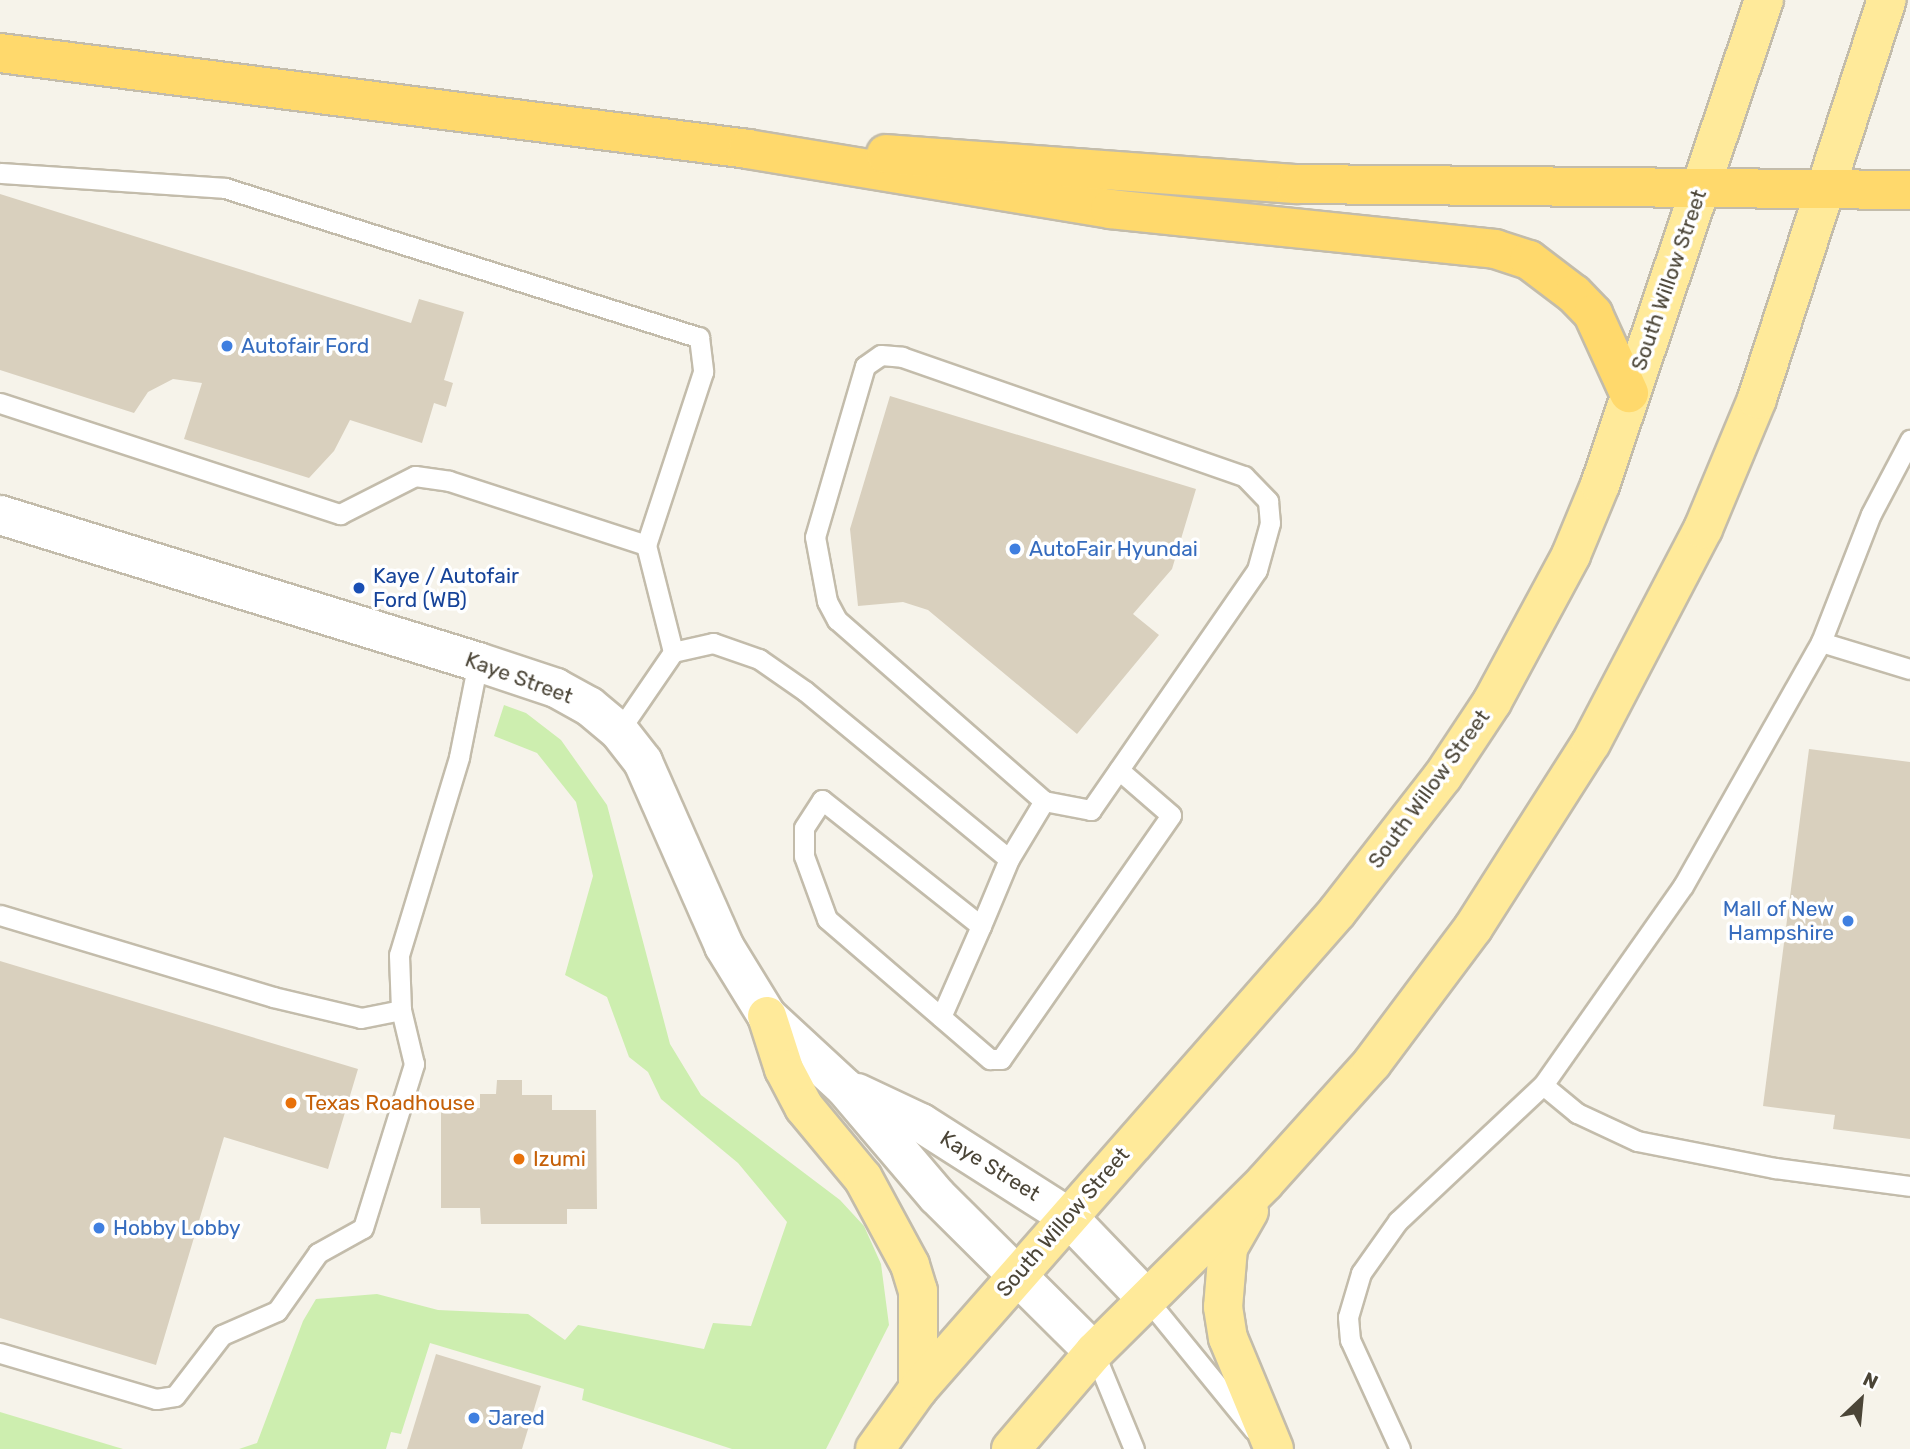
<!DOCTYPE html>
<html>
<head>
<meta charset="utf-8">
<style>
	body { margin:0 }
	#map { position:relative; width:1910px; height:1449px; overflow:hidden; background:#f6f3ea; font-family:Rubik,sans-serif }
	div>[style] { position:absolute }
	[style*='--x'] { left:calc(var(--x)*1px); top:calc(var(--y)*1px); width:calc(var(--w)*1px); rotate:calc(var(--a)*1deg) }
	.green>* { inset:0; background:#cdeeaf }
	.building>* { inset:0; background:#d9d0be }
	.roads { filter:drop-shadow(2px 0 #c3bcab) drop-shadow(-2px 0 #c3bcab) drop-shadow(0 2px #c3bcab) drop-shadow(0 -2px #c3bcab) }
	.service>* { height:19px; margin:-9.5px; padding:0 9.5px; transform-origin:9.5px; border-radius:9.5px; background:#fff }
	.minor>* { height:38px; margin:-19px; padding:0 19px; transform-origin:19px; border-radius:19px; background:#fff }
	.primary>* { height:38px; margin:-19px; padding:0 19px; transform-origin:19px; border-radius:19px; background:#ffea9a }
	.motorway>* { height:38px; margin:-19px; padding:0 19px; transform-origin:19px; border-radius:19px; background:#ffd96c }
	.dots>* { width:19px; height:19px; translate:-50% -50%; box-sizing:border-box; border:4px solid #fff; border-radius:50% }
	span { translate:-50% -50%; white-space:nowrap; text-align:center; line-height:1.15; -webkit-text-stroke:7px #fff; paint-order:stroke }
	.street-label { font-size:21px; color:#4b4537 }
	.shop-label { font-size:21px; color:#366cbe }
	.left { translate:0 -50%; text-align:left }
	.right { translate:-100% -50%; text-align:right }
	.transit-label { font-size:21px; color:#164399 }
	.food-label { font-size:21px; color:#c56008 }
	.north { position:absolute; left:1826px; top:1365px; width:70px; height:70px; -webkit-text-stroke:5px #fff; paint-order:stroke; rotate:26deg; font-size:19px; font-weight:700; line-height:28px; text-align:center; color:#4b4537 }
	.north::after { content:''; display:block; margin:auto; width:24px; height:32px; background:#4b4537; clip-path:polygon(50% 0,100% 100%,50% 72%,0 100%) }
</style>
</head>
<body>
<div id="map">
	<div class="green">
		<i style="clip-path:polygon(504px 705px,526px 713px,561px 740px,607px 805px,670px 1044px,701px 1095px,840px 1200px,864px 1226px,881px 1264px,889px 1325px,826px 1449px,732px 1449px,582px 1400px,584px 1389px,430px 1343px,401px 1434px,391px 1432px,386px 1449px,239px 1449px,257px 1443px,303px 1321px,316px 1299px,377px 1294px,438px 1310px,528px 1314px,565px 1340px,578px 1325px,704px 1349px,713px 1323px,751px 1326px,787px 1222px,738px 1163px,661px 1099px,648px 1072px,629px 1057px,607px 997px,565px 975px,593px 876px,576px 802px,537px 753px,494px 736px)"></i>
		<i style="clip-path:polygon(0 1412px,123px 1449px,0 1449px)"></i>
	</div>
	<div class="building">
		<i style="clip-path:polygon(0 194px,411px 323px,419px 299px,464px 312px,444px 380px,453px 383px,446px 407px,434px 403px,422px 443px,350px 420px,334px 451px,309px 478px,184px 439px,202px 383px,173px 379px,148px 392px,134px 413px,0 370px)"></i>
		<i style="clip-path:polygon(890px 396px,1196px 489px,1172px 569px,1133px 614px,1159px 635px,1077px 734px,928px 610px,903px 602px,858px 606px,850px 529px)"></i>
		<i style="clip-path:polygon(1809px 749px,1910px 762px,1910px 1139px,1833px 1129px,1835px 1115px,1763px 1106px)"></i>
		<i style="clip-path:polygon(0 961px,358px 1069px,328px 1169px,224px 1137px,156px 1365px,0 1318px)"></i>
		<i style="clip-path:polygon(497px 1080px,522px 1080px,522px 1095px,552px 1095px,552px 1110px,596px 1110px,597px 1209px,567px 1209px,567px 1224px,481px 1224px,480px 1208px,441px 1208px,441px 1108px,480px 1108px,480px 1094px,496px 1094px)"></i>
		<i style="clip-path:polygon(436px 1354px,541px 1386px,522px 1449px,407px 1449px)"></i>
	</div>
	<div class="roads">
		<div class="service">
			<i style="--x:0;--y:173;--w:225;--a:3.8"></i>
			<i style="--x:225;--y:188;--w:497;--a:17.5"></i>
			<i style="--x:699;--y:337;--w:35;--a:83"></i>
			<i style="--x:703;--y:372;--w:182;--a:108.2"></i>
			<i style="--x:646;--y:545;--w:110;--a:75.8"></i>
			<i style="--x:0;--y:403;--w:358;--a:18.1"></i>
			<i style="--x:340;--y:514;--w:84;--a:-26.9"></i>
			<i style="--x:415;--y:476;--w:34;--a:8"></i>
			<i style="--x:449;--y:481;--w:207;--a:18"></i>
			<i style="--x:1821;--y:642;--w:93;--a:16.9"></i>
			<i style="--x:619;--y:731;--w:96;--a:-55.6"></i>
			<i style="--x:673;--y:652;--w:41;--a:-12.7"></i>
			<i style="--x:713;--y:643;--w:49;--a:19.2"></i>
			<i style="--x:759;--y:659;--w:56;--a:34.8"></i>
			<i style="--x:805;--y:691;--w:264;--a:39.5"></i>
			<i style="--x:1009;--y:859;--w:68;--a:-58.9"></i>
			<i style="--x:1044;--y:801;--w:275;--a:-138.8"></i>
			<i style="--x:837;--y:620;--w:21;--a:-118"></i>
			<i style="--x:827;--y:601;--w:65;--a:-100.6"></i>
			<i style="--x:815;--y:537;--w:178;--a:-73.7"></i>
			<i style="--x:865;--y:366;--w:19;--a:-35"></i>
			<i style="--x:881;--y:355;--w:21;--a:5"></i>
			<i style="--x:902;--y:357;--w:362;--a:19.2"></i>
			<i style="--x:1244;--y:476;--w:35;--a:46"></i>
			<i style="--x:1268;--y:501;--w:22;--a:85"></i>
			<i style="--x:1270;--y:523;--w:49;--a:105.5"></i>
			<i style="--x:1257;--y:570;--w:292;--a:124.7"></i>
			<i style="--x:1091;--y:810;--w:48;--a:-169.2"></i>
			<i style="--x:1009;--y:859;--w:73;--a:112.7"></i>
			<i style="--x:981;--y:926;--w:203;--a:-141.6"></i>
			<i style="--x:822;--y:800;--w:33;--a:123"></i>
			<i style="--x:804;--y:828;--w:28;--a:90"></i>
			<i style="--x:804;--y:856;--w:67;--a:69.9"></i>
			<i style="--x:827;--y:919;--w:215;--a:40.7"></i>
			<i style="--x:990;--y:1059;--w:11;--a:0"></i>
			<i style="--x:1001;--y:1059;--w:297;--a:-55.1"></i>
			<i style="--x:1171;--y:815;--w:69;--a:-139.1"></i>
			<i style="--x:0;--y:915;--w:285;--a:16.7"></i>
			<i style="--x:273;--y:997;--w:90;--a:13.4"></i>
			<i style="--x:361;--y:1018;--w:41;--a:-11.3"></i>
			<i style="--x:401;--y:1010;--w:55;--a:-92.1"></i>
			<i style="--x:399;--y:955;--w:207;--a:-73.1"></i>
			<i style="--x:459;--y:757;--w:97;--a:-78.7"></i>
			<i style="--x:941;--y:1017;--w:99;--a:-66.3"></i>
			<i style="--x:1543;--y:1085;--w:44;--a:39.5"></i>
			<i style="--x:1577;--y:1113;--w:66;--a:25"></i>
			<i style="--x:1637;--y:1141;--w:141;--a:11.1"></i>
			<i style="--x:1775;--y:1168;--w:136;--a:7.6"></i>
			<i style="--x:1147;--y:1299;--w:169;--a:50.8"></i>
			<i style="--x:1094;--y:1352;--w:105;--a:67.6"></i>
			<i style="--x:0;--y:1353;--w:163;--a:16.4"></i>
			<i style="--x:156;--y:1399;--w:19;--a:-9"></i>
			<i style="--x:175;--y:1396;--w:77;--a:-52.4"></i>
			<i style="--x:222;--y:1335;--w:60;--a:-23.6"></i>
			<i style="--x:277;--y:1311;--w:71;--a:-54.7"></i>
			<i style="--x:318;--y:1253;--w:51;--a:-29.1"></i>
			<i style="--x:363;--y:1228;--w:172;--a:-72.7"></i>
			<i style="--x:414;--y:1064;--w:56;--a:-103.5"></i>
			<i style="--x:1400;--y:1449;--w:120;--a:-114.6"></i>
			<i style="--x:1350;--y:1340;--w:23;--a:-95"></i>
			<i style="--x:1348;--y:1317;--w:46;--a:-73.5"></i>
			<i style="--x:1361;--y:1273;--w:64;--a:-54.6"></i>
			<i style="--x:1398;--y:1221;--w:199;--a:-43.2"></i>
			<i style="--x:1543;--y:1085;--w:243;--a:-54.9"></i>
			<i style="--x:1683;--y:886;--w:280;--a:-60.5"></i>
			<i style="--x:1821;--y:642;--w:137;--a:-68.7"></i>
			<i style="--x:1871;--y:514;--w:84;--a:-62.2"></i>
		</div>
		<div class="minor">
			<i style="--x:0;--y:515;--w:500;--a:17.09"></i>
			<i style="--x:478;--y:662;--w:82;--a:18.4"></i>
			<i style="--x:556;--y:688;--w:38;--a:29"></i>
			<i style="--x:589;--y:706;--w:39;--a:40"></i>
			<i style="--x:619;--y:731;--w:39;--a:52"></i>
			<i style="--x:643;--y:762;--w:201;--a:66.2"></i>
			<i style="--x:724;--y:946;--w:82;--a:58.4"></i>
			<i style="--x:767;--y:1016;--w:106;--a:42.7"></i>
			<i style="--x:845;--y:1088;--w:142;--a:49.6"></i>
			<i style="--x:937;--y:1196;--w:221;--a:44.8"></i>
			<i style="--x:857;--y:1093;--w:71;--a:25.1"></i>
			<i style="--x:921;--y:1123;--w:173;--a:32.5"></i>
			<i style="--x:1067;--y:1216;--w:115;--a:46.1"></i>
		</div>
		<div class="primary">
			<i style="--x:767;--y:1016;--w:56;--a:72.2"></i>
			<i style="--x:784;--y:1069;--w:43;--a:62.2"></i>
			<i style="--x:804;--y:1107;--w:92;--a:50.3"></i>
			<i style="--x:863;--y:1178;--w:99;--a:61.6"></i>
			<i style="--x:910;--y:1265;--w:27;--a:73"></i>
			<i style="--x:918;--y:1291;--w:98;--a:90"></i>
			<i style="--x:1249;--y:1211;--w:43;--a:119.6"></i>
			<i style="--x:1228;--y:1248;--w:59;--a:94.8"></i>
			<i style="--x:1223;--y:1307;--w:31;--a:81"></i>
			<i style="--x:1228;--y:1338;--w:120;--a:67.5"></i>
			<i style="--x:875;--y:1449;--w:74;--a:-54.4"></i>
			<i style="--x:918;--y:1389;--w:635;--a:-48.7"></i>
			<i style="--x:1337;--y:912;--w:172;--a:-52.1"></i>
			<i style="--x:1443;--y:776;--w:89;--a:-56.5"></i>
			<i style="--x:1492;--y:702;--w:167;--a:-61.7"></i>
			<i style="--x:1571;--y:555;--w:76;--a:-67.5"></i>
			<i style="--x:1600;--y:485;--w:512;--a:-71.32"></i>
			<i style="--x:1011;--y:1449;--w:128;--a:-49.4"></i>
			<i style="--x:1094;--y:1352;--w:241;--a:-44.8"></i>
			<i style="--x:1265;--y:1182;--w:160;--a:-48"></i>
			<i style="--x:1372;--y:1063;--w:169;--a:-53.2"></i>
			<i style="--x:1473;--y:928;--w:219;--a:-57.5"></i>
			<i style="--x:1591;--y:743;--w:242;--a:-62.4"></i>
			<i style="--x:1703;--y:529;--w:141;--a:-67.4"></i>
			<i style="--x:1757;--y:399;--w:420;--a:-72"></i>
		</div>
		<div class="motorway">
			<i style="--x:0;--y:53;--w:754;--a:7.31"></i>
			<i style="--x:748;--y:149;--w:367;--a:9.4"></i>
			<i style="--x:1110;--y:209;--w:387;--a:5.9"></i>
			<i style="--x:1495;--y:249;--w:36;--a:18"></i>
			<i style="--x:1529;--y:260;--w:56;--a:37.1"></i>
			<i style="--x:1574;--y:294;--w:28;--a:46"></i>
			<i style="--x:1593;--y:314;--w:87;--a:65.5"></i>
			<i style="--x:886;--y:154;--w:411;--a:4.2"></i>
			<i style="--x:1296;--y:184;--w:614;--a:0.56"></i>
		</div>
	</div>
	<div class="dots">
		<i style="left:227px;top:346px;background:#3f7fe0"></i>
		<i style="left:1015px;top:549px;background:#3f7fe0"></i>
		<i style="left:359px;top:588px;background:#1a4fb4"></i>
		<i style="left:1848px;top:921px;background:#3f7fe0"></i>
		<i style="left:291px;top:1103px;background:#e8710a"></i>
		<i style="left:519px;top:1159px;background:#e8710a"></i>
		<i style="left:99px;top:1228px;background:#3f7fe0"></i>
		<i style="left:474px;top:1418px;background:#3f7fe0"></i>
	</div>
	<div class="street-label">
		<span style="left:1669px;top:280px;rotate:-71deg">South Willow Street</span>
		<span style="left:519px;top:678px;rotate:20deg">Kaye Street</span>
		<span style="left:1429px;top:789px;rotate:-54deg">South Willow Street</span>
		<span style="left:990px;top:1166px;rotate:32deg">Kaye Street</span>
		<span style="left:1063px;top:1222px;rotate:-49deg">South Willow Street</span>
	</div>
	<div class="shop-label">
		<span class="left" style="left:241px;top:346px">Autofair Ford</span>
		<span class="left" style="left:1029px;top:549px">AutoFair Hyundai</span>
		<span class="right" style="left:1834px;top:921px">Mall of New<br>Hampshire</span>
		<span class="left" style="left:113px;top:1228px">Hobby Lobby</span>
		<span class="left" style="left:488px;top:1418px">Jared</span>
	</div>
	<div class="transit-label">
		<span class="left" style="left:373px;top:588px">Kaye / Autofair<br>Ford (WB)</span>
	</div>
	<div class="food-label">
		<span class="left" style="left:305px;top:1103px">Texas Roadhouse</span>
		<span class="left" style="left:533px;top:1159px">Izumi</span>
	</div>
	<div class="north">N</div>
</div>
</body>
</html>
